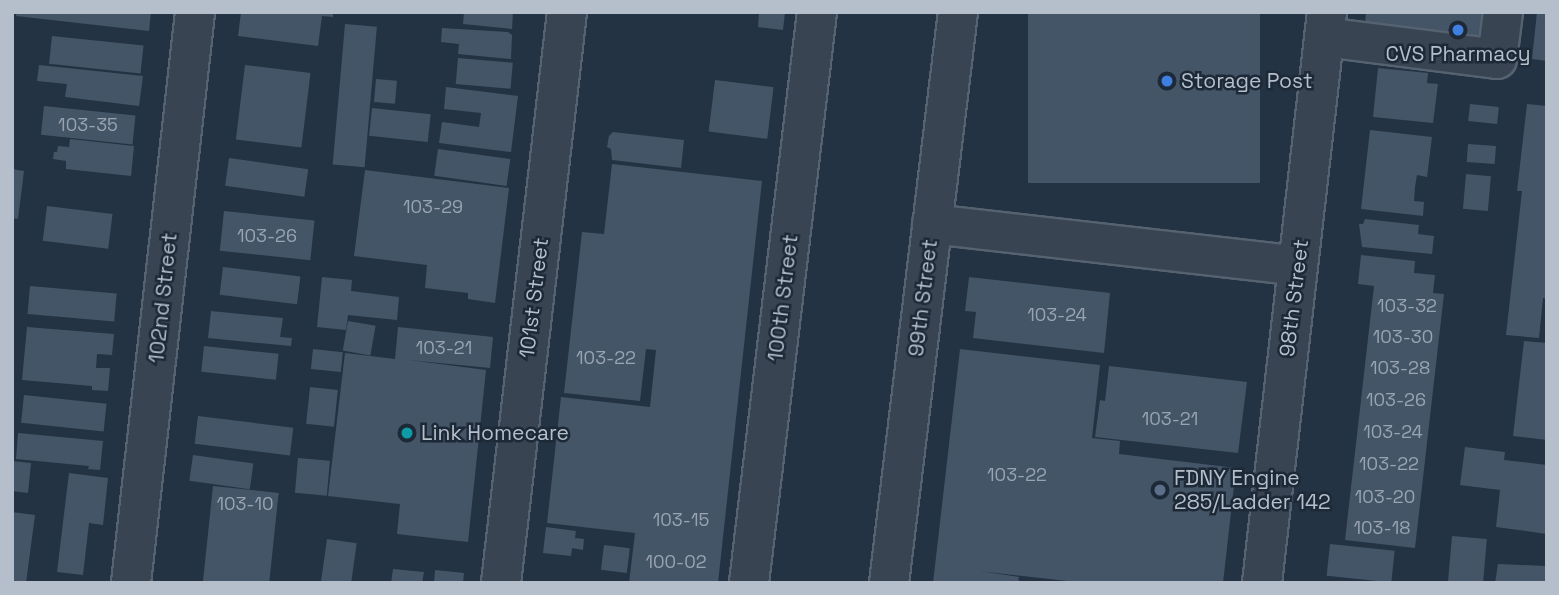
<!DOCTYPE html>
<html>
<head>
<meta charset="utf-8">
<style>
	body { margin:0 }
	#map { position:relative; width:1559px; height:595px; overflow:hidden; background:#243343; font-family:"Space Grotesk",sans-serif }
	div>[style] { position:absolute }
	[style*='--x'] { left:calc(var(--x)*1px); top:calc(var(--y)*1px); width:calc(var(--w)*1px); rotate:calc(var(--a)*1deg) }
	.building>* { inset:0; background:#445567; transform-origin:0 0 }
	.roads { filter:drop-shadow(2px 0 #56626f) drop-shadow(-2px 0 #56626f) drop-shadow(0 2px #56626f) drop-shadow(0 -2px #56626f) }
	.minor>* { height:38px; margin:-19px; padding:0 19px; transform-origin:19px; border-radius:19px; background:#384452 }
	.dots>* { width:19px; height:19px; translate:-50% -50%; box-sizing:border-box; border:4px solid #1d2937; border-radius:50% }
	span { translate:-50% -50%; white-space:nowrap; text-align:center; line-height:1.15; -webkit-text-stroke:5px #1d2937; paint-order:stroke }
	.number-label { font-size:18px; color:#99a4b3 }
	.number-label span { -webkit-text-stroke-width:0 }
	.poi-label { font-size:21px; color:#b5bfcc }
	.left { translate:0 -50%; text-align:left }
	.street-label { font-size:21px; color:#b5bfcc }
	.frame { position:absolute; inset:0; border:14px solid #b5bfcc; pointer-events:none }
</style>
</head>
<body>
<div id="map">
	<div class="building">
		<i style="clip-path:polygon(17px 12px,151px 12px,149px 31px,16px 16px)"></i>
		<i style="clip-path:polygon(241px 12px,333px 12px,333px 17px,322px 16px,318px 46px,238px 36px)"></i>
		<i style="clip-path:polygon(464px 12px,513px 12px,512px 29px,463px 24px)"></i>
		<i style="clip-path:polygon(759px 12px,785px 12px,783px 30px,758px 27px)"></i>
		<i style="left:1028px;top:12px;width:232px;height:171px"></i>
		<i style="clip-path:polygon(1366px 12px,1491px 12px,1489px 37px,1365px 23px)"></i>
		<i style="clip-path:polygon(1537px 12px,1547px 12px,1547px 61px,1532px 59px)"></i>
		<i style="left:345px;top:24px;width:32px;height:141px;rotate:5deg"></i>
		<i style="clip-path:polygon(442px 28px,508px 32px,512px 35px,511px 59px,458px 54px,459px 44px,441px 42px)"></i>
		<i style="left:52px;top:36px;width:92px;height:28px;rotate:6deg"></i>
		<i style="left:458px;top:58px;width:55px;height:26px;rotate:5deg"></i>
		<i style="clip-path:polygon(39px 65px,143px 76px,139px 106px,65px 97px,67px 84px,37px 81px)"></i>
		<i style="left:245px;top:65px;width:66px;height:75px;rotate:7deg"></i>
		<i style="clip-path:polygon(1378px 68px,1428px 73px,1427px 83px,1438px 84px,1433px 123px,1373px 117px)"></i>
		<i style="left:376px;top:79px;width:21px;height:23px;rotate:5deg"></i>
		<i style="left:715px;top:80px;width:59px;height:52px;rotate:7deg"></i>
		<i style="clip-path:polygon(446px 87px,518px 96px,511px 152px,439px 143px,442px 122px,479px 127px,481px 113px,444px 109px)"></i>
		<i style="left:1470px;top:104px;width:29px;height:17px;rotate:6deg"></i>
		<i style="clip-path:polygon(1527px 104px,1547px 106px,1547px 299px,1543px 298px,1539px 338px,1506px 335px,1522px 191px,1517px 191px)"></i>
		<i style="left:44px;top:106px;width:92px;height:29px;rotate:6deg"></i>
		<i style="left:372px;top:108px;width:59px;height:28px;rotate:6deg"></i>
		<i style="clip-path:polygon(1370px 130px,1432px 137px,1427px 177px,1417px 175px,1415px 187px,1414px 201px,1424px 202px,1423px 216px,1361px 209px)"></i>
		<i style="clip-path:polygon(613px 132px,684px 140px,681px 168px,612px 160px,611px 149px,607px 147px,609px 136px)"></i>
		<i style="clip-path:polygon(70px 139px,134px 146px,131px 176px,66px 169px,66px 161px,53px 159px,54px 152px,57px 152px,58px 146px,69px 147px)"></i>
		<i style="left:1468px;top:144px;width:28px;height:18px;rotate:4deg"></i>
		<i style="left:438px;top:149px;width:73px;height:27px;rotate:8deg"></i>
		<i style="left:229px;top:158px;width:80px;height:28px;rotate:8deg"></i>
		<i style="clip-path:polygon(612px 164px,762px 181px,718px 583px,629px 583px,635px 533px,547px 523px,561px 397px,650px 407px,656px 350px,646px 349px,640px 401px,564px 393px,582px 232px,604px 234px)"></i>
		<i style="clip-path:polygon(12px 169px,24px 171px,18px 219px,12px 218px)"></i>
		<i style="clip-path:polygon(365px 170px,509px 188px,495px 303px,468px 299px,468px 293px,425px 288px,427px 265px,354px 256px)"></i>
		<i style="left:1466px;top:174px;width:25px;height:35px;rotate:5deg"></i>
		<i style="left:47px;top:206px;width:66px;height:35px;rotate:7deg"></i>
		<i style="left:224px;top:211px;width:91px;height:40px;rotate:6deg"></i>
		<i style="clip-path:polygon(1365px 219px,1419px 225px,1418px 234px,1434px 236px,1432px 254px,1362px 247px,1359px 224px,1363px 224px)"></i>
		<i style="clip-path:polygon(1361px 255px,1415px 261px,1414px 273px,1435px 275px,1433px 293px,1444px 294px,1415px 548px,1345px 540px,1374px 286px,1358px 284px)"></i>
		<i style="left:223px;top:267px;width:78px;height:28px;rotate:7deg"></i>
		<i style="clip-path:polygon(322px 277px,352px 280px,351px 291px,399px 297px,397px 320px,348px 315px,346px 330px,317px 327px)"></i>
		<i style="clip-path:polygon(969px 277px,1110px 293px,1104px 353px,973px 338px,976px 312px,965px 311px)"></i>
		<i style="left:30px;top:286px;width:87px;height:28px;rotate:5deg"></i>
		<i style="clip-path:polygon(211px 311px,283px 318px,280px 337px,292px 338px,291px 346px,208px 338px)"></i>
		<i style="left:348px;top:321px;width:28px;height:30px;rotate:10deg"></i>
		<i style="clip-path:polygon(27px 327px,114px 334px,112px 355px,97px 354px,96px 368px,110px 368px,108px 391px,92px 390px,92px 386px,22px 380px)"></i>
		<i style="clip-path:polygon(398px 327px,493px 337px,490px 368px,409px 360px,486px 370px,468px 542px,397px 534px,400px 504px,328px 496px,345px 353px,395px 359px)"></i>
		<i style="clip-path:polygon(1524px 341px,1547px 343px,1547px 440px,1513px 436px)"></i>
		<i style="left:204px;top:346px;width:75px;height:26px;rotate:6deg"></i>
		<i style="left:313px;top:349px;width:30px;height:20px;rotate:6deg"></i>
		<i style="clip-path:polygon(960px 349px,1100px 365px,1092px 438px,1120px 441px,1119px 454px,1236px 468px,1223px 583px,1085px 583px,979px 571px,1019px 577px,1018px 580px,1026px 583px,933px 583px)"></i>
		<i style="clip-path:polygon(1109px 366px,1247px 382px,1238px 453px,1095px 437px,1100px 400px,1105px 401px)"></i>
		<i style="left:310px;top:387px;width:28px;height:37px;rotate:6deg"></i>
		<i style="left:24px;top:395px;width:83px;height:28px;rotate:6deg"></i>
		<i style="left:198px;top:416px;width:96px;height:28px;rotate:7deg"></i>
		<i style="clip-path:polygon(18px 433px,103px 441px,100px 470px,88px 469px,89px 466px,16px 459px)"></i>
		<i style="clip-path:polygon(1465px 447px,1505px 452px,1504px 460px,1547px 465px,1547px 534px,1496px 527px,1500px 490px,1460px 485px)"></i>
		<i style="left:193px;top:455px;width:61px;height:26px;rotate:8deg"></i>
		<i style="left:298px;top:458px;width:32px;height:35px;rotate:5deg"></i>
		<i style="clip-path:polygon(12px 461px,31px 463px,28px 493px,12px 491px)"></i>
		<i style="clip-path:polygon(69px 473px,108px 478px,103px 525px,89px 523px,83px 575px,57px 572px)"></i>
		<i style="left:213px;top:486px;width:66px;height:97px;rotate:6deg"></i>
		<i style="clip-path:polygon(12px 512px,35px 515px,26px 583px,12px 583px)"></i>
		<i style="clip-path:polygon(546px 527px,576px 531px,575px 538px,584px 539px,583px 550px,572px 548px,571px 556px,543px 553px)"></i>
		<i style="left:1452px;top:536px;width:35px;height:47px;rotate:5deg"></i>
		<i style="left:327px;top:539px;width:30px;height:44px;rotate:8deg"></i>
		<i style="left:1330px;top:544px;width:65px;height:32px;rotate:6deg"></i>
		<i style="left:604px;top:545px;width:26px;height:25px;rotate:7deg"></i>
		<i style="clip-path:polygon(1498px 564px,1547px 566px,1547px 583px,1495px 583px)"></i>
		<i style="clip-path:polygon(393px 569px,424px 572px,422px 583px,391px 583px)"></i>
		<i style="clip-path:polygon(435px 570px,464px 573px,463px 583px,434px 583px)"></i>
	</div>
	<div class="roads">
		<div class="minor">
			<i style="--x:1324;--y:37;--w:174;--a:7.2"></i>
			<i style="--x:1497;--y:59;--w:47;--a:-82.7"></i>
			<i style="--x:932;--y:224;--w:368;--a:6.5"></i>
			<i style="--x:131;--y:583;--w:575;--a:-83.6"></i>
			<i style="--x:501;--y:583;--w:575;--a:-83.41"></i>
			<i style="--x:749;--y:583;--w:575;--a:-83.21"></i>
			<i style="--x:889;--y:583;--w:575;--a:-83.11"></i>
			<i style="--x:1262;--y:583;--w:575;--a:-83.51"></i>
		</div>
	</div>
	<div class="dots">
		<i style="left:1458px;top:30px;background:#3f7fe0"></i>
		<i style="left:1167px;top:81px;background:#3f7fe0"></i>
		<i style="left:407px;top:433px;background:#0f9aa8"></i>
		<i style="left:1160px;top:490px;background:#5c6f8a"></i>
	</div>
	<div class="number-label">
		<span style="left:88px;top:125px">103-35</span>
		<span style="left:433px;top:207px">103-29</span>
		<span style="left:267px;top:236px">103-26</span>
		<span style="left:1407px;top:306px">103-32</span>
		<span style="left:1057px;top:315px">103-24</span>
		<span style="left:1403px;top:337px">103-30</span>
		<span style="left:444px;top:348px">103-21</span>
		<span style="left:606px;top:358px">103-22</span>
		<span style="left:1400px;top:368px">103-28</span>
		<span style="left:1396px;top:400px">103-26</span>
		<span style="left:1170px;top:419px">103-21</span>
		<span style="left:1393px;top:432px">103-24</span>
		<span style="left:1389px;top:464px">103-22</span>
		<span style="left:1017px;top:475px">103-22</span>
		<span style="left:1385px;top:497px">103-20</span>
		<span style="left:245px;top:504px">103-10</span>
		<span style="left:681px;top:520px">103-15</span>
		<span style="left:1382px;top:528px">103-18</span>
		<span style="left:676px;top:562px">100-02</span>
	</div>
	<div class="poi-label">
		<span style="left:1458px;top:54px">CVS Pharmacy</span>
		<span class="left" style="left:1181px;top:81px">Storage Post</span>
		<span class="left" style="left:421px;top:433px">Link Homecare</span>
		<span class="left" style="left:1174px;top:490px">FDNY Engine<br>285/Ladder 142</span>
	</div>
	<div class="street-label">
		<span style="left:163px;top:298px;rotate:-84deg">102nd Street</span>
		<span style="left:534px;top:298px;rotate:-83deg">101st Street</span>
		<span style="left:783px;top:298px;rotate:-83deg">100th Street</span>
		<span style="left:923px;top:298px;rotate:-83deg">99th Street</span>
		<span style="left:1294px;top:298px;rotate:-83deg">98th Street</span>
	</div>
	<div class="frame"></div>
</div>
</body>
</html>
